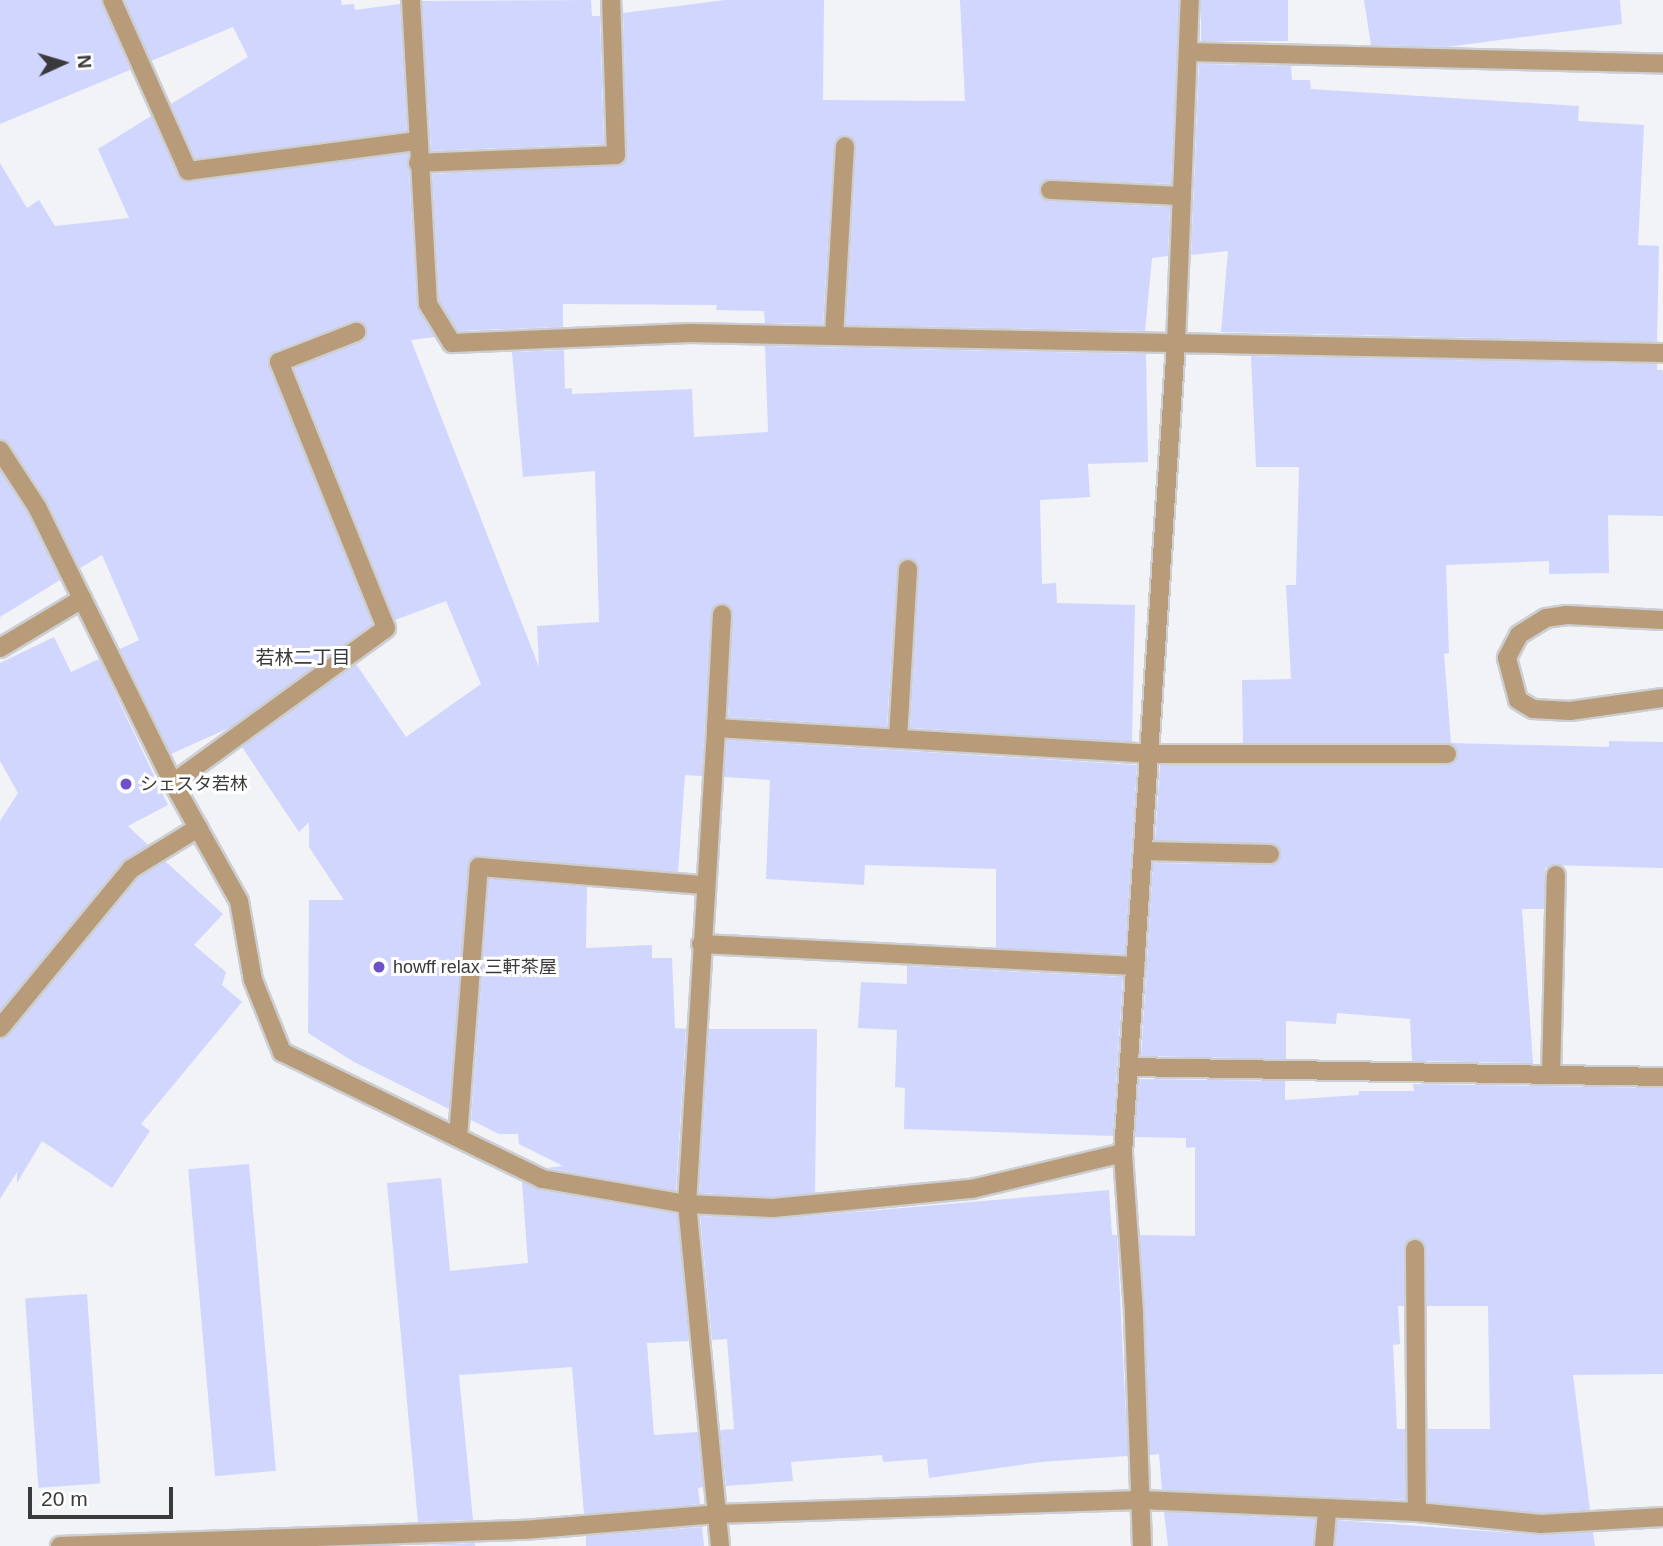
<!DOCTYPE html>
<html>
<head>
<meta charset="utf-8">
<style>
	body { margin:0 }
	#map { position:relative; width:1663px; height:1546px; overflow:hidden; background:#f1f3f7; font-family:Helvetica,"Noto Sans JP",sans-serif }
	div>[style] { position:absolute }
	[style*='--x'] { left:calc(var(--x)*1px); top:calc(var(--y)*1px); width:calc(var(--w)*1px); rotate:calc(var(--a)*1deg) }
	.building>* { inset:0; background:#d1d6ff; transform-origin:0 0 }
	.roads { filter:drop-shadow(2px 0 #ccced2) drop-shadow(-2px 0 #ccced2) drop-shadow(0 2px #ccced2) drop-shadow(0 -2px #ccced2) }
	.minor>* { height:18px; margin:-9px; padding:0 9px; transform-origin:9px; border-radius:9px; background:#b89b78 }
	.dots>* { width:19px; height:19px; translate:-50% -50%; box-sizing:border-box; border:4px solid #fff; border-radius:50% }
	span { translate:-50% -50%; white-space:nowrap; text-align:center; line-height:1.15; -webkit-text-stroke:6px #fff; paint-order:stroke }
	.poi-label { font-size:18px; color:#3a3a3c }
	.left { translate:0 -50%; text-align:left }
	.neighbourhood-label { font-size:19px; color:#3a3a3c }
	.north { position:absolute; left:28px; top:28px; width:70px; height:70px; -webkit-text-stroke:5px #fff; paint-order:stroke; rotate:86deg; font-size:19px; font-weight:700; line-height:28px; text-align:center; color:#3a3a3c }
	.north::after { content:''; display:block; margin:auto; width:24px; height:32px; background:#3a3a3c; clip-path:polygon(50% 0,100% 100%,50% 72%,0 100%) }
	.scale { position:absolute; left:28px; top:1487px; width:145px; height:32px; box-sizing:border-box; border:4px solid #3a3a3c; border-top:0; padding-left:9px; font-size:21px; line-height:24px; white-space:nowrap; color:#3a3a3c; -webkit-text-stroke:5px #fff; paint-order:stroke }
</style>
</head>
<body>
<div id="map">
	<div class="building">
		<i style="clip-path:polygon(0 0,101px 0,130px 70px,0 124px)"></i>
		<i style="clip-path:polygon(124px 0,341px 0,342px 5px,354px 4px,355px 10px,400px 4px,407px 131px,195px 159px,171px 104px,248px 57px,233px 27px,151px 61px)"></i>
		<i style="clip-path:polygon(591px 0,592px 16px,600px 16px,604px 144px,431px 151px,422px 1px)"></i>
		<i style="clip-path:polygon(725px 0,824px 0,823px 100px,965px 101px,960px 0,1179px 0,1171px 184px,1051px 179px,1039px 189px,1049px 201px,1170px 207px,1168px 256px,1152px 258px,1145px 331px,846px 325px,856px 147px,845px 135px,834px 145px,823px 324px,765px 323px,764px 311px,716px 310px,717px 305px,563px 304px,563px 327px,458px 331px,439px 300px,432px 174px,621px 165px,627px 155px,623px 13px)"></i>
		<i style="left:1201px;top:0;width:87px;height:41px"></i>
		<i style="clip-path:polygon(1364px 0,1620px 0,1622px 24px,1447px 47px,1371px 45px)"></i>
		<i style="clip-path:polygon(1199px 64px,1291px 66px,1292px 80px,1310px 80px,1311px 89px,1579px 106px,1578px 121px,1644px 125px,1638px 245px,1659px 246px,1657px 342px,1221px 332px,1228px 251px,1191px 255px)"></i>
		<i style="clip-path:polygon(151px 116px,178px 176px,189px 182px,408px 153px,417px 305px,435px 337px,411px 340px,539px 667px,537px 626px,599px 622px,595px 471px,523px 477px,512px 352px,564px 350px,565px 389px,572px 388px,572px 394px,692px 389px,694px 437px,768px 432px,765px 346px,1146px 354px,1148px 462px,1088px 464px,1090px 497px,1040px 500px,1042px 584px,1056px 583px,1057px 603px,1135px 605px,1132px 742px,910px 728px,919px 570px,908px 558px,897px 568px,887px 727px,728px 717px,733px 614px,729px 605px,717px 604px,711px 613px,702px 776px,685px 775px,678px 872px,480px 856px,470px 860px,449px 1109px,354px 1062px,308px 1033px,309px 900px,344px 900px,309px 847px,309px 822px,299px 832px,242px 747px,356px 664px,406px 737px,481px 684px,446px 601px,395px 620px,294px 368px,364px 340px,366px 327px,353px 321px,275px 351px,268px 361px,372px 624px,231px 727px,171px 754px,120px 649px,139px 640px,102px 555px,80px 568px,47px 501px,10px 444px,0 439px,0 163px,27px 208px,39px 200px,55px 226px,129px 218px,98px 149px)"></i>
		<i style="clip-path:polygon(1251px 356px,1657px 364px,1657px 370px,1663px 370px,1663px 516px,1608px 515px,1609px 573px,1549px 574px,1549px 561px,1446px 565px,1449px 653px,1444px 654px,1451px 743px,1609px 747px,1609px 741px,1663px 742px,1663px 868px,1551px 865px,1545px 868px,1544px 909px,1522px 909px,1533px 1063px,1412px 1061px,1410px 1019px,1337px 1013px,1336px 1024px,1286px 1021px,1286px 1059px,1141px 1056px,1153px 863px,1270px 865px,1281px 855px,1270px 843px,1155px 840px,1160px 765px,1447px 765px,1458px 755px,1447px 743px,1243px 743px,1242px 680px,1291px 679px,1286px 585px,1296px 585px,1299px 467px,1256px 467px)"></i>
		<i style="clip-path:polygon(0 471px,27px 513px,60px 580px,0 617px)"></i>
		<i style="clip-path:polygon(54px 637px,71px 672px,99px 659px,168px 805px,128px 826px,148px 845px,122px 862px,0 1010px,0 821px,18px 793px,0 761px,0 663px)"></i>
		<i style="clip-path:polygon(727px 740px,1137px 765px,1125px 954px,996px 948px,996px 869px,865px 865px,864px 885px,766px 879px,770px 780px,724px 777px)"></i>
		<i style="clip-path:polygon(165px 861px,223px 914px,194px 945px,226px 972px,222px 985px,242px 1002px,141px 1124px,150px 1131px,112px 1188px,42px 1141px,17px 1183px,17px 1172px,0 1199px,0 1039px,9px 1035px,139px 878px)"></i>
		<i style="clip-path:polygon(489px 879px,587px 887px,586px 948px,652px 945px,652px 958px,672px 958px,675px 1028px,686px 1029px,676px 1191px,546px 1168px,563px 1166px,519px 1144px,518px 1134px,499px 1134px,471px 1120px)"></i>
		<i style="clip-path:polygon(907px 966px,1123px 977px,1113px 1136px,904px 1129px,905px 1088px,895px 1087px,897px 1030px,858px 1028px,861px 982px,907px 984px)"></i>
		<i style="clip-path:polygon(709px 1029px,817px 1029px,815px 1193px,773px 1197px,699px 1193px)"></i>
		<i style="clip-path:polygon(1139px 1079px,1285px 1081px,1285px 1100px,1359px 1095px,1359px 1091px,1414px 1091px,1413px 1084px,1663px 1088px,1663px 1374px,1573px 1375px,1590px 1510px,1541px 1513px,1428px 1502px,1428px 1429px,1490px 1429px,1488px 1306px,1427px 1306px,1426px 1248px,1416px 1238px,1404px 1248px,1404px 1306px,1398px 1306px,1400px 1344px,1393px 1345px,1397px 1429px,1405px 1429px,1406px 1500px,1162px 1490px,1159px 1454px,1150px 1455px,1140px 1235px,1195px 1236px,1195px 1147px,1186px 1148px,1186px 1138px,1135px 1137px)"></i>
		<i style="left:249px;top:1164px;width:308px;height:61px;rotate:85deg"></i>
		<i style="clip-path:polygon(441px 1178px,450px 1271px,528px 1263px,522px 1182px,540px 1190px,677px 1214px,689px 1341px,647px 1343px,654px 1435px,698px 1432px,703px 1487px,698px 1488px,700px 1504px,584px 1514px,572px 1367px,459px 1375px,473px 1520px,418px 1522px,387px 1183px)"></i>
		<i style="clip-path:polygon(1109px 1190px,1112px 1235px,1117px 1235px,1128px 1456px,1041px 1462px,929px 1478px,927px 1459px,883px 1462px,882px 1455px,791px 1462px,793px 1481px,726px 1486px,720px 1430px,734px 1429px,727px 1339px,712px 1340px,700px 1216px,774px 1219px)"></i>
		<i style="left:87px;top:1294px;width:190px;height:62px;rotate:86deg"></i>
		<i style="clip-path:polygon(1164px 1512px,1315px 1519px,1313px 1546px,1168px 1546px)"></i>
		<i style="clip-path:polygon(1337px 1520px,1540px 1535px,1593px 1532px,1595px 1546px,1335px 1546px)"></i>
		<i style="clip-path:polygon(702px 1527px,704px 1546px,586px 1546px,586px 1536px)"></i>
		<i style="clip-path:polygon(475px 1543px,475px 1546px,420px 1545px)"></i>
	</div>
	<div class="roads">
		<div class="minor">
			<i style="--x:112;--y:0;--w:187;--a:66"></i>
			<i style="--x:188;--y:171;--w:230;--a:-7.5"></i>
			<i style="--x:411;--y:0;--w:304;--a:86.8"></i>
			<i style="--x:428;--y:304;--w:46;--a:58.4"></i>
			<i style="--x:452;--y:343;--w:238;--a:-2.4"></i>
			<i style="--x:690;--y:333;--w:973;--a:1.18"></i>
			<i style="--x:1188;--y:52;--w:475;--a:1.4"></i>
			<i style="--x:418;--y:163;--w:198;--a:-2.3"></i>
			<i style="--x:616;--y:155;--w:155;--a:-91.8"></i>
			<i style="--x:1050;--y:190;--w:132;--a:2.6"></i>
			<i style="--x:834;--y:336;--w:190;--a:-86.7"></i>
			<i style="--x:0;--y:450;--w:68;--a:57"></i>
			<i style="--x:37;--y:507;--w:308;--a:63.8"></i>
			<i style="--x:173;--y:783;--w:135;--a:60.8"></i>
			<i style="--x:239;--y:901;--w:80;--a:80"></i>
			<i style="--x:253;--y:980;--w:78;--a:68.1"></i>
			<i style="--x:282;--y:1052;--w:289;--a:26"></i>
			<i style="--x:542;--y:1179;--w:147;--a:9.8"></i>
			<i style="--x:687;--y:1204;--w:86;--a:2.7"></i>
			<i style="--x:773;--y:1208;--w:200;--a:-5.5"></i>
			<i style="--x:972;--y:1189;--w:155;--a:-13.4"></i>
			<i style="--x:1663;--y:620;--w:96;--a:-177"></i>
			<i style="--x:1567;--y:615;--w:21;--a:172"></i>
			<i style="--x:1546;--y:618;--w:32;--a:148"></i>
			<i style="--x:1519;--y:635;--w:26;--a:118"></i>
			<i style="--x:1507;--y:658;--w:43;--a:75.3"></i>
			<i style="--x:1518;--y:700;--w:17;--a:31"></i>
			<i style="--x:1533;--y:709;--w:37;--a:3"></i>
			<i style="--x:1570;--y:711;--w:94;--a:-8"></i>
			<i style="--x:0;--y:648;--w:96;--a:-30.9"></i>
			<i style="--x:716;--y:728;--w:114;--a:-87"></i>
			<i style="--x:898;--y:738;--w:169;--a:-86.6"></i>
			<i style="--x:173;--y:783;--w:263;--a:-36"></i>
			<i style="--x:386;--y:628;--w:287;--a:-111.9"></i>
			<i style="--x:279;--y:362;--w:83;--a:-21.3"></i>
			<i style="--x:1143;--y:851;--w:127;--a:1.4"></i>
			<i style="--x:701;--y:944;--w:435;--a:2.9"></i>
			<i style="--x:0;--y:1028;--w:206;--a:-50.5"></i>
			<i style="--x:131;--y:869;--w:79;--a:-31.5"></i>
			<i style="--x:1129;--y:1067;--w:534;--a:1.07"></i>
			<i style="--x:1551;--y:1075;--w:200;--a:-88.6"></i>
			<i style="--x:458;--y:1137;--w:271;--a:-85.6"></i>
			<i style="--x:479;--y:867;--w:226;--a:4.6"></i>
			<i style="--x:1415;--y:1249;--w:263;--a:89.6"></i>
			<i style="--x:60;--y:1546;--w:463;--a:-2"></i>
			<i style="--x:523;--y:1530;--w:194;--a:-4.7"></i>
			<i style="--x:716;--y:1514;--w:425;--a:-1.9"></i>
			<i style="--x:1141;--y:1500;--w:276;--a:2.5"></i>
			<i style="--x:1417;--y:1512;--w:125;--a:5.5"></i>
			<i style="--x:1541;--y:1524;--w:122;--a:-3.3"></i>
			<i style="--x:720;--y:1546;--w:344;--a:-95.5"></i>
			<i style="--x:687;--y:1204;--w:477;--a:-86.5"></i>
			<i style="--x:716;--y:728;--w:434;--a:3.4"></i>
			<i style="--x:1149;--y:754;--w:298;--a:0"></i>
			<i style="--x:1142;--y:1546;--w:234;--a:-92"></i>
			<i style="--x:1134;--y:1312;--w:159;--a:-94"></i>
			<i style="--x:1123;--y:1153;--w:812;--a:-86.26"></i>
			<i style="--x:1176;--y:343;--w:343;--a:-87.7"></i>
			<i style="--x:1324;--y:1546;--w:38;--a:-85"></i>
		</div>
	</div>
	<div class="dots">
		<i style="left:126px;top:784px;background:#6e50c9"></i>
		<i style="left:379px;top:967px;background:#6e50c9"></i>
	</div>
	<div class="poi-label">
		<span class="left" style="left:140px;top:784px">シェスタ若林</span>
		<span class="left" style="left:393px;top:967px">howff relax 三軒茶屋</span>
	</div>
	<div class="neighbourhood-label">
		<span style="left:303px;top:658px">若林二丁目</span>
	</div>
	<div class="north">N</div>
	<div class="scale">20 m</div>
</div>
</body>
</html>
